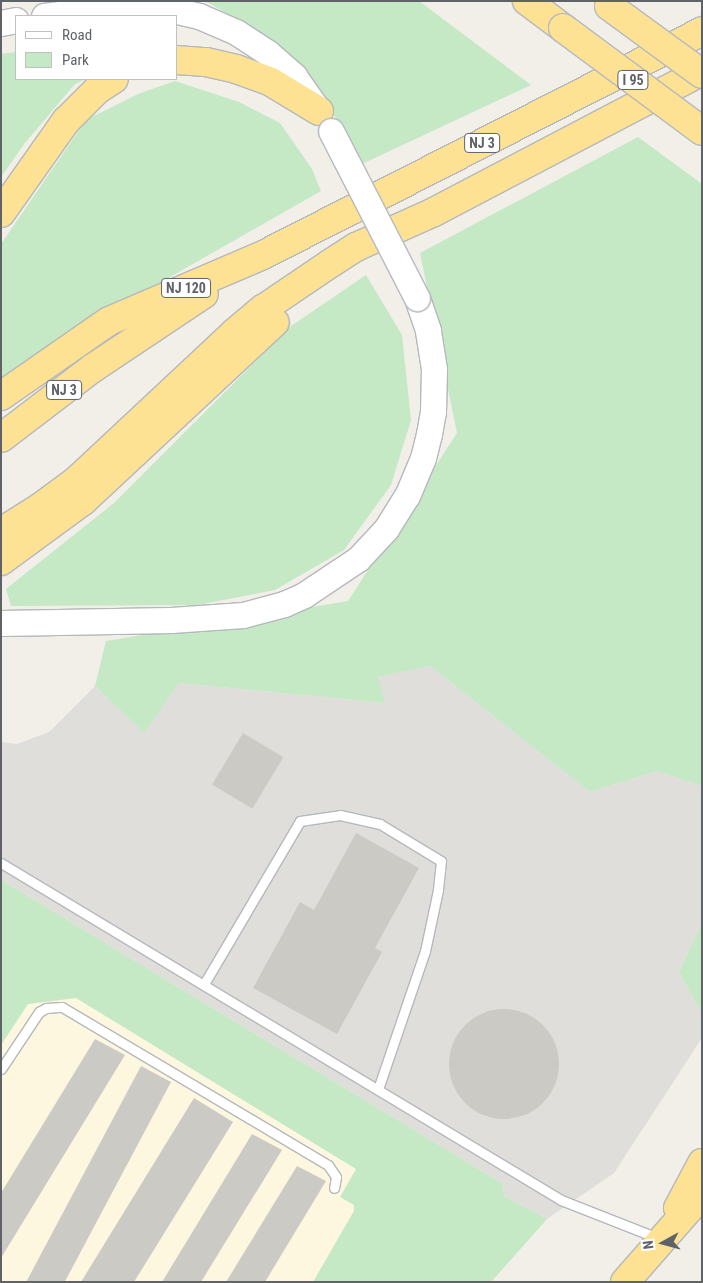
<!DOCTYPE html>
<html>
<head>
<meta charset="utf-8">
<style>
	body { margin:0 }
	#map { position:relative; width:703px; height:1283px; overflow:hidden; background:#f1efe8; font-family:"Roboto Condensed",sans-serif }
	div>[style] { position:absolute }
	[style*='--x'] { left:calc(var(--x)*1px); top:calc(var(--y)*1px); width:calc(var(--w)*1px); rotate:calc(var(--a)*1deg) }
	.commercial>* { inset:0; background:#fef7e0 }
	.industrial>* { inset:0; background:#e0deda }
	.green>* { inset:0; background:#c5e8c5 }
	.building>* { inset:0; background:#cccac5; transform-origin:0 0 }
	.round { border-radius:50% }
	.roads { filter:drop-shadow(1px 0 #b5b8bc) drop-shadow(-1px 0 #b5b8bc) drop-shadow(0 1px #b5b8bc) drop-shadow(0 -1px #b5b8bc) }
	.lane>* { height:9px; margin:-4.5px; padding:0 4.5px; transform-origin:4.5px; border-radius:4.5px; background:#fff }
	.secondary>* { height:25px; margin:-12.5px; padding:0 12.5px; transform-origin:12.5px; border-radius:12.5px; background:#fff }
	.highway>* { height:28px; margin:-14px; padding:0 14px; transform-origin:14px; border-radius:14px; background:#fde293 }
	.bridges { filter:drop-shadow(1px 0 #b6babf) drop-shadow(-1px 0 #b6babf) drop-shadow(0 1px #b6babf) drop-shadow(0 -1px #b6babf) }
	.secondary-bridge>* { height:25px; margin:-12.5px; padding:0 12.5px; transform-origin:12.5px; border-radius:12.5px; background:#fff }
	.highway-bridge>* { height:28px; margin:-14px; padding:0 14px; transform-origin:14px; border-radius:14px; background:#fde293 }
	span { translate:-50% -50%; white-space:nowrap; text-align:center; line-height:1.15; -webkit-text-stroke:4.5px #fff; paint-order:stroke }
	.shield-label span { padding:1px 4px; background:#fff; border:1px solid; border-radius:4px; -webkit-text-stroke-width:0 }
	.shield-label { font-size:14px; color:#5f6368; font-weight:700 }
	.frame { position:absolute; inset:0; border:2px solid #5f6368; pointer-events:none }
	.legend { position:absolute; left:15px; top:15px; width:162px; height:65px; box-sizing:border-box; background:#fff; border:1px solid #bfc1c3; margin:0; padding:6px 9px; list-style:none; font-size:15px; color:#5f6368 }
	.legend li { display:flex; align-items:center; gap:10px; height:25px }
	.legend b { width:25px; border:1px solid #bfc1c3 }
	.north { position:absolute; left:638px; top:1218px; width:50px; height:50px; -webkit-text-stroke:4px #fff; paint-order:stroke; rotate:263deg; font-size:14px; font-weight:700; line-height:20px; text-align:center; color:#5f6368 }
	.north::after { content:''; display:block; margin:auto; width:18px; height:22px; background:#5f6368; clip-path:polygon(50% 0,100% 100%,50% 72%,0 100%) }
</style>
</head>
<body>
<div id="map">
	<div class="commercial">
		<i style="clip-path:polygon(76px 998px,357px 1169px,354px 1211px,313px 1282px,1px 1282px,1px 1045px,28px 1004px)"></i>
	</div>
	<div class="industrial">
		<i style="clip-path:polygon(430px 666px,590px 792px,657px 771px,702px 786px,702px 923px,679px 972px,702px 1014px,702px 1038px,614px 1173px,547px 1219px,504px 1196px,503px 1184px,1px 880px,1px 742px,17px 744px,49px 732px,95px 686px,144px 733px,179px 683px,384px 703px,378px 677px)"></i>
	</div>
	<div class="green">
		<i style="clip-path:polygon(200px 1px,419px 1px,531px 85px,362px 164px,326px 101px,282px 47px,209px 3px)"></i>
		<i style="clip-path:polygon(16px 52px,16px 79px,86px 79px,75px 84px,25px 143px,1px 177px,1px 54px)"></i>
		<i style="clip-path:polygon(175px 81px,239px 102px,280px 123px,312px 169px,321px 191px,119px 306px,1px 382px,1px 244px,86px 120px,138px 94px)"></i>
		<i style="clip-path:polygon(638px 137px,702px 184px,702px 786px,657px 771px,590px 792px,430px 666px,378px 677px,385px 703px,179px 683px,144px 733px,95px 686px,106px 641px,348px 601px,457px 433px,420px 253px)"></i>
		<i style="clip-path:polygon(366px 275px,402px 335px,411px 420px,391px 485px,344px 550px,275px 590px,197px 605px,11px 606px,6px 589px,114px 503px,291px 326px)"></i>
		<i style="clip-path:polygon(1px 880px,503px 1184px,504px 1196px,547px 1219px,491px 1282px,313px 1282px,354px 1211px,354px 1205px,340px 1197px,356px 1169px,76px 998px,28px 1004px,1px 1045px)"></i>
		<i style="clip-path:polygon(702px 923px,702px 1014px,679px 972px)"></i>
	</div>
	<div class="building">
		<i style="left:243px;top:733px;width:47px;height:60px;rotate:31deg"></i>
		<i style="clip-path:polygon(356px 833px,419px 868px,375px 948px,382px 952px,337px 1034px,253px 988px,300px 902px,314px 910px)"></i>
		<i class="round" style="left:449px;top:1009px;width:110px;height:110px"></i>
		<i style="clip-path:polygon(95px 1039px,125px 1055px,1px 1258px,1px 1193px)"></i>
		<i style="left:141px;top:1066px;width:34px;height:253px;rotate:28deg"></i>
		<i style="clip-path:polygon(194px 1098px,233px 1122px,134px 1282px,81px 1282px)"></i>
		<i style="clip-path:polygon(252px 1134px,282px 1150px,201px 1282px,162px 1282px)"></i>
		<i style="clip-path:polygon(297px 1166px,326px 1181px,265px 1282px,226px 1282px)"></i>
	</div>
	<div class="roads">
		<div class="lane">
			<i style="--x:1;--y:863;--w:654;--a:31.04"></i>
			<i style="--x:561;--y:1200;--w:104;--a:21.4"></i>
			<i style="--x:204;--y:984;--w:189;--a:-59.5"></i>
			<i style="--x:300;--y:821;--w:40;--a:-8.5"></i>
			<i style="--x:340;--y:815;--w:41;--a:12.7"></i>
			<i style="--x:380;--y:824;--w:71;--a:31.2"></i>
			<i style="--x:441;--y:861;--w:29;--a:96"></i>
			<i style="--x:438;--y:890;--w:62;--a:102"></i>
			<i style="--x:425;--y:951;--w:146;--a:108.8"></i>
			<i style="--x:1;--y:1069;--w:69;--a:-56.3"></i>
			<i style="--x:39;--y:1012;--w:8;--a:-30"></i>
			<i style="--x:46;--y:1008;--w:16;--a:-4"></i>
			<i style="--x:62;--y:1007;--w:309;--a:30.7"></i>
			<i style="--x:328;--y:1165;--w:14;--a:56"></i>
			<i style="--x:336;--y:1177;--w:11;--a:100"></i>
		</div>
		<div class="secondary">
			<i style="--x:44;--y:16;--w:62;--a:-7.5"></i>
			<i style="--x:105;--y:8;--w:32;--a:-4"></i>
			<i style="--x:137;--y:6;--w:23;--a:2"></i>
			<i style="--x:160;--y:7;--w:40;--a:13"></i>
			<i style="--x:199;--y:16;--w:40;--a:23.4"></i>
			<i style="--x:236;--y:32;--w:38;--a:33"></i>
			<i style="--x:268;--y:53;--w:35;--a:41"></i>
			<i style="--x:294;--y:76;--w:42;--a:54.8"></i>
			<i style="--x:1;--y:23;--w:15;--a:-11"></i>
			<i style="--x:1;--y:623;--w:170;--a:-1"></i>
			<i style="--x:171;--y:620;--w:72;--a:-4"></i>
			<i style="--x:243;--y:615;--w:42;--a:-15"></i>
			<i style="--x:284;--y:604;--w:22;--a:-24"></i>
			<i style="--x:304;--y:595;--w:65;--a:-33.7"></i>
			<i style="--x:358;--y:559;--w:41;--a:-47"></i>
			<i style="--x:386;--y:529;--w:39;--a:-58"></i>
			<i style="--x:407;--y:496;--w:41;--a:-67.2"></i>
			<i style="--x:423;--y:458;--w:25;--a:-76"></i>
			<i style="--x:429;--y:434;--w:22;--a:-80"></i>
			<i style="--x:433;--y:412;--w:43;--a:-88.7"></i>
			<i style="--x:434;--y:369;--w:39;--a:-99"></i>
			<i style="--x:428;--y:330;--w:34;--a:-109"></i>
		</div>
		<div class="highway">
			<i style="--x:527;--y:1;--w:45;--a:36.9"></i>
			<i style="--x:176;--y:60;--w:30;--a:4"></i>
			<i style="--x:206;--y:62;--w:31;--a:13"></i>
			<i style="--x:236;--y:69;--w:37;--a:20"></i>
			<i style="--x:271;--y:82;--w:56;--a:31.1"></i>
			<i style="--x:1;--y:213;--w:113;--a:-54.8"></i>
			<i style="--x:66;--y:121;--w:44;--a:-45"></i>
			<i style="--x:97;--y:90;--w:20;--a:-33"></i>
			<i style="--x:1;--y:396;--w:131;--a:-34.8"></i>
			<i style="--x:109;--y:321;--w:168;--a:-23.2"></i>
			<i style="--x:263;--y:255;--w:493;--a:-27"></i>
			<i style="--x:1;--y:438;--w:116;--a:-37.3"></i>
			<i style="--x:93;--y:368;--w:133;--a:-33.7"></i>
			<i style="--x:1;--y:532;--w:49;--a:-32.4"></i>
			<i style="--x:42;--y:506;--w:42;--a:-36.3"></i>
			<i style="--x:76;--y:481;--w:216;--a:-43.1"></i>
			<i style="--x:234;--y:333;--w:38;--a:-40"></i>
			<i style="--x:263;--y:309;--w:82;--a:-34.1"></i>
			<i style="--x:331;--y:263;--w:30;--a:-33"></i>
			<i style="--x:356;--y:247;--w:85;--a:-24.2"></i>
			<i style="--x:434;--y:212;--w:303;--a:-27.7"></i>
			<i style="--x:1;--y:561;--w:102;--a:-36.2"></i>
			<i style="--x:83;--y:501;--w:262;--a:-43"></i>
			<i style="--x:678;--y:1208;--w:51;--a:-61.9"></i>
			<i style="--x:625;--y:1282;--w:117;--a:-48.8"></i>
		</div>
	</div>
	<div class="bridges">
		<div class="secondary-bridge">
			<i style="--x:331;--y:131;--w:188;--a:62.8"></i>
		</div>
		<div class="highway-bridge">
			<i style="--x:609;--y:6;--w:115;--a:36.2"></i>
			<i style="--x:563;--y:28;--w:173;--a:36.5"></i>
		</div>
	</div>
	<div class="shield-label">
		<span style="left:633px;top:80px">I 95</span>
		<span style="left:482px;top:143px">NJ 3</span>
		<span style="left:186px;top:288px">NJ 120</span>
		<span style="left:64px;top:390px">NJ 3</span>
	</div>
	<div class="frame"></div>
	<ul class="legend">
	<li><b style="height:6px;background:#fff"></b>Road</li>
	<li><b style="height:14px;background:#c5e8c5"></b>Park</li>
	</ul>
	<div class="north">N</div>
</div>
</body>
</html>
